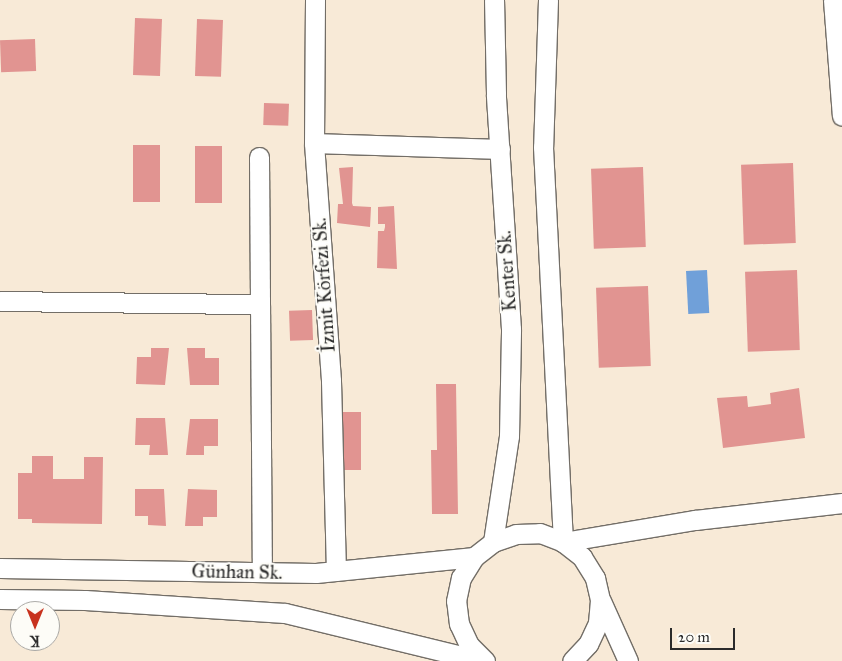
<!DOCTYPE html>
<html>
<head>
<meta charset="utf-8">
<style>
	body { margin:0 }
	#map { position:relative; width:842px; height:661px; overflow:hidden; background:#f8ead7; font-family:"IM FELL Great Primer",serif }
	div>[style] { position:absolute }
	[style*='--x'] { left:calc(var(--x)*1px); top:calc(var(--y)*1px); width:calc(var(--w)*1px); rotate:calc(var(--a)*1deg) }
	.water>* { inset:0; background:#70a0d9; transform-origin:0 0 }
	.building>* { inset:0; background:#e19491; transform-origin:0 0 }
	.roads { filter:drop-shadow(1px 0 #736e67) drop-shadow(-1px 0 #736e67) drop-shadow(0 1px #736e67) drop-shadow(0 -1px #736e67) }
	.minor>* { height:19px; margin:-9.5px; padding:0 9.5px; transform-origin:9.5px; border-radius:9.5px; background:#fff }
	span { translate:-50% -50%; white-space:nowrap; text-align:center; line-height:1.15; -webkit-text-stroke:4px #fdfcf7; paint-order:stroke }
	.street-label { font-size:19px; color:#2b2b2b }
	.north { position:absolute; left:10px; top:601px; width:50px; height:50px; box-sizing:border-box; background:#fdfcf7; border:1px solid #a9a8a5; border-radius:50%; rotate:180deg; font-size:14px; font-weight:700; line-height:20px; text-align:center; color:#2b2b2b }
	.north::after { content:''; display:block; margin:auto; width:18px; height:22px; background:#c8321e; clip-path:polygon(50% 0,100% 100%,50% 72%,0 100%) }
	.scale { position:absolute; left:670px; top:628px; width:65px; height:22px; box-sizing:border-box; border:2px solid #2b2b2b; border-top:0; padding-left:6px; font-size:15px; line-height:18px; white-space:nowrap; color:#2b2b2b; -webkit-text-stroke:4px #fdfcf7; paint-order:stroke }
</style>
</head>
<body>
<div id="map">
	<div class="water">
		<i style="left:707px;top:270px;width:43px;height:21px;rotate:87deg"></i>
	</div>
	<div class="building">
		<i style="left:135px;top:18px;width:27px;height:57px;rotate:2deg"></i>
		<i style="left:197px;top:19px;width:26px;height:57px;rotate:2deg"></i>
		<i style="left:35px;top:39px;width:32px;height:35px;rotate:88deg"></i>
		<i style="left:264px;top:103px;width:25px;height:22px;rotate:2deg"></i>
		<i style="left:133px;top:145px;width:27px;height:57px"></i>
		<i style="left:195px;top:146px;width:27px;height:57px"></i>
		<i style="left:793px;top:163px;width:80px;height:52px;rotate:88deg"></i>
		<i style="clip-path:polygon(353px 167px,352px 203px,353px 206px,371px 207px,370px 227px,337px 223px,338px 204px,343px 204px,339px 168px)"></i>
		<i style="left:643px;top:167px;width:80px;height:52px;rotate:88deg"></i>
		<i style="clip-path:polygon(394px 206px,397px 269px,377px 268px,378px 231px,384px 231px,385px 227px,385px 224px,378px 224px,378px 207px)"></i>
		<i style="left:797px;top:270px;width:80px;height:52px;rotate:88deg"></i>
		<i style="left:648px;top:286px;width:80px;height:52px;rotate:88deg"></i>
		<i style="left:312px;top:310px;width:30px;height:23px;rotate:88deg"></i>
		<i style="clip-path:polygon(151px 348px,169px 348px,165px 385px,136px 384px,137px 357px,151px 357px)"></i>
		<i style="clip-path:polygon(187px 348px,205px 348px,205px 358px,219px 358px,219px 385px,190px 385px)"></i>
		<i style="clip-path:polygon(436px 384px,456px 384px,458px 514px,432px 514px,431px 450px,437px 450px)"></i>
		<i style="clip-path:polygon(799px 388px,805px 438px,723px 448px,717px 398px,747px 396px,748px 407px,771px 404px,770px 393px)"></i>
		<i style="left:339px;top:412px;width:22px;height:58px"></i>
		<i style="clip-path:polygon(136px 418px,165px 418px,168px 455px,149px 455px,150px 445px,135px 445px)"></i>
		<i style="clip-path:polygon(190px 419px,218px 419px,218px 446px,204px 446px,204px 455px,186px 455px)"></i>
		<i style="clip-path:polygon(32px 456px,53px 456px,53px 479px,84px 479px,84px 457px,103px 457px,102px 524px,32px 523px,32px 519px,18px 519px,18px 473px,32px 473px)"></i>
		<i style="clip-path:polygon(135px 489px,164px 489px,166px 526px,148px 525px,148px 516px,135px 516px)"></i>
		<i style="clip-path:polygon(188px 489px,217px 490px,217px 517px,203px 517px,203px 526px,185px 526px)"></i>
	</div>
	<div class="roads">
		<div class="minor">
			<i style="--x:315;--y:0;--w:143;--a:90.4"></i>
			<i style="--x:314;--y:143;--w:239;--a:85.9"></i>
			<i style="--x:331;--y:381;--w:190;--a:88.5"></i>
			<i style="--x:548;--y:0;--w:147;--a:91.9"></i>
			<i style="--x:543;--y:147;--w:396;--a:87.1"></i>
			<i style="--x:833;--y:0;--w:116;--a:85.6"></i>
			<i style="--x:314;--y:143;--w:186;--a:1.8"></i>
			<i style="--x:259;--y:157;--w:415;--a:89.6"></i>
			<i style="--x:0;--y:301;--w:260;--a:0.7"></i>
			<i style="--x:493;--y:542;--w:107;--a:-81.4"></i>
			<i style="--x:509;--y:436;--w:107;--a:-88.9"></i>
			<i style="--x:511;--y:329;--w:235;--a:-93.7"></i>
			<i style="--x:496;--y:94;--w:94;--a:-91.2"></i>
			<i style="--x:563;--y:542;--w:134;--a:-9.5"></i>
			<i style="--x:695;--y:520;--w:148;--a:-6.6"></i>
			<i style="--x:0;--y:568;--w:316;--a:0.9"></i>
			<i style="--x:316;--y:573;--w:159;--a:-5.8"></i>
			<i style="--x:0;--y:599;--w:85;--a:0.7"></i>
			<i style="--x:85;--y:600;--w:200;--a:3.7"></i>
			<i style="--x:285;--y:613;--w:203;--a:13.7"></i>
			<i style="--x:601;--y:601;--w:66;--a:65.8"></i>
			<i style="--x:485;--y:661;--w:23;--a:-135"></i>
			<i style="--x:469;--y:645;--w:23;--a:-115"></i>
			<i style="--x:459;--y:624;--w:23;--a:-97"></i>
			<i style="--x:456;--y:601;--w:24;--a:-78"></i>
			<i style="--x:461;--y:578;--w:25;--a:-58"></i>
			<i style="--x:474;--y:557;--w:24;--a:-38"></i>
			<i style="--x:493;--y:542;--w:24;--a:-19"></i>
			<i style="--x:516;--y:534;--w:24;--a:-2"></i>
			<i style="--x:540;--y:533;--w:25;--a:21"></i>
			<i style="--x:563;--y:542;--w:24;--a:38"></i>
			<i style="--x:582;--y:557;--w:25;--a:58"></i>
			<i style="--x:595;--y:578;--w:23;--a:77"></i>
			<i style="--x:600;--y:600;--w:23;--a:95"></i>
			<i style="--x:598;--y:623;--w:23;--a:115"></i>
			<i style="--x:588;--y:644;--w:23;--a:133"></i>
		</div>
	</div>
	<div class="street-label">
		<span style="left:507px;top:271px;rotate:-94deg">Kenter Sk.</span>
		<span style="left:324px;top:285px;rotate:-94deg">İzmit Körfezi Sk.</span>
		<span style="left:237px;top:572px;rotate:1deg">Günhan Sk.</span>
	</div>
	<div class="north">K</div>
	<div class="scale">20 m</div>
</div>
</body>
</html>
